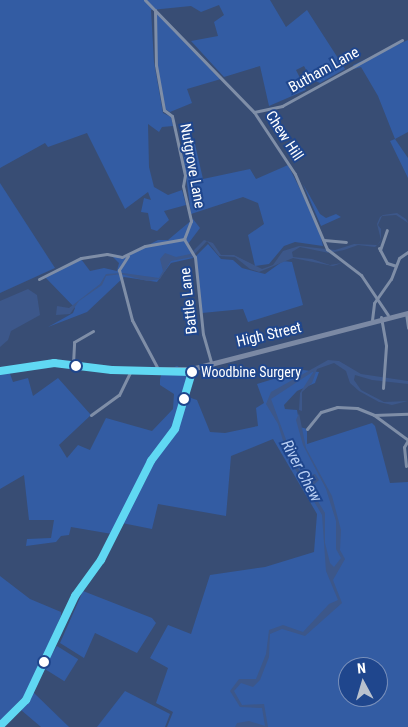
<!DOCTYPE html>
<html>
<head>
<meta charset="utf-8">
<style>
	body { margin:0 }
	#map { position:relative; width:408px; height:727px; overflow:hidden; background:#384d74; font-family:"Roboto Condensed",sans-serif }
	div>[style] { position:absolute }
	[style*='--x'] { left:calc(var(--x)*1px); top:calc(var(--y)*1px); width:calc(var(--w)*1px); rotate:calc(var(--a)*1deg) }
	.green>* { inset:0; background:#335ca3; transform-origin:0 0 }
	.water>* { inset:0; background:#3c578a }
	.street>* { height:3px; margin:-1.5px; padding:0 1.5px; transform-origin:1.5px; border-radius:1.5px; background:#7f8ea7 }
	.secondary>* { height:5px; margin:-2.5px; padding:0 2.5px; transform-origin:2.5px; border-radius:2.5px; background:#7b89a4 }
	.bus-1>* { height:8px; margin:-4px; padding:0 4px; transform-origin:4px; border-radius:4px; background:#60d8f3 }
	.dots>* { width:14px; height:14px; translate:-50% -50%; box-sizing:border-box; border:2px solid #1f468d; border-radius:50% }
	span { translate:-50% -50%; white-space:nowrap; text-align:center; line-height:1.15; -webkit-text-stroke:4px #1f468d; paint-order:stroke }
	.bus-label { font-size:14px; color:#fff }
	.left { translate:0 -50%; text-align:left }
	.street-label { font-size:15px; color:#fff }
	.water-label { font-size:16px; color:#b8cef3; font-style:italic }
	.north { position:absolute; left:338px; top:657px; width:50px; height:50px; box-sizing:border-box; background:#1f468d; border:1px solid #7990bb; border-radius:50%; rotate:354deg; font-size:14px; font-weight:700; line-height:20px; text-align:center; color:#fff }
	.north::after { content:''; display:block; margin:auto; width:18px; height:22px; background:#b9c1ce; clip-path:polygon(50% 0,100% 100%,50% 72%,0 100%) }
</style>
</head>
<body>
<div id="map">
	<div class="green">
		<i style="clip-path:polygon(0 0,270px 0,286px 27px,307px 10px,345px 69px,320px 83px,311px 79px,304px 66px,296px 70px,306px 90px,269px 106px,260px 66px,224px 77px,191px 41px,218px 36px,214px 22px,224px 15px,219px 5px,201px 12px,191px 6px,151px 10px,154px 62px,163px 113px,171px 117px,173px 126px,162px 127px,159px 132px,148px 124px,149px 167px,154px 187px,168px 195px,182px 190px,186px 205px,164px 211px,169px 220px,157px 231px,151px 229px,148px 213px,141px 212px,144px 198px,151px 200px,148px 192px,125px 209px,87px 133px,48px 147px,45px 143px,0 168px)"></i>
		<i style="clip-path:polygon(156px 12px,221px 79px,187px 89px,192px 103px,170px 112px,165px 109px,157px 65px)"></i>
		<i style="clip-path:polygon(408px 40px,408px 132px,395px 139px,408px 158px,408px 178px,390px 141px,395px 139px,378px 96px,361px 67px,354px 69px,353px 65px)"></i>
		<i style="clip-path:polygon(195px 144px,203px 179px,250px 169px,256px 179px,288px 165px,318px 225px,323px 246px,295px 242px,284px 246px,269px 264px,255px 266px,248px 235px,264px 224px,258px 203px,243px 197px,191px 214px,182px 146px)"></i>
		<i style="clip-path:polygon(0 183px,55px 268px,0 293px)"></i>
		<i style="clip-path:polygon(303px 184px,320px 214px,326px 218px,336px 214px,341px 217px,321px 226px)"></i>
		<i style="clip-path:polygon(193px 219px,200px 228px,188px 244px,193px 258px,171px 263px,157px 282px,124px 277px,87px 312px,48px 327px,73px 313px,75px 308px,45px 277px,81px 259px,90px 271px,104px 268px,117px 271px,119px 263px,112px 256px,127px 256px,158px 240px,168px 240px)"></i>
		<i style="clip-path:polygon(208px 244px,221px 259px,233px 260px,242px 268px,265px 274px,283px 261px,292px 262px,303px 305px,248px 322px,243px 309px,202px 313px,196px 256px)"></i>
		<i style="clip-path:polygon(evenodd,177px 366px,188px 372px,182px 395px,197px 400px,210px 432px,225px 433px,258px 426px,256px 408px,264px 403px,257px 384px,303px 370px,319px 372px,315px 383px,297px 391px,284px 405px,285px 409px,297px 410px,300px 427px,307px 429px,307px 444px,372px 423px,375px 426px,390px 483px,408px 482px,408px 727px,167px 727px,173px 712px,156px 703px,168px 668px,150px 658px,168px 625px,191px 634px,210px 575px,265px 567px,314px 552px,317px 514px,273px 439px,231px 456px,226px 516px,158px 504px,152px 529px,122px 523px,148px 476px,143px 474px,112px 534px,71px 527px,69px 535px,61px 536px,56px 542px,26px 546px,27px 539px,51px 538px,54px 520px,29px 520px,24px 475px,0 489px,0 373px,9px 371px,13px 382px,28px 378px,33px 396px,58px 378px,91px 415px,59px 445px,67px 458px,78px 445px,90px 450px,106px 418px,152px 431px,173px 409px,174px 394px,160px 385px,160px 379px,162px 372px,177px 366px,348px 667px,378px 667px,378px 697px,348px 697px,348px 667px)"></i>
		<i style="clip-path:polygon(0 576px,30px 599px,61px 612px,61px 616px,26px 694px,0 721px)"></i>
		<i style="clip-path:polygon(83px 591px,152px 618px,156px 623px,137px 653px,95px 633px,84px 658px,60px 643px)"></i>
		<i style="left:57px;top:646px;width:25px;height:26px;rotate:32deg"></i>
		<i style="clip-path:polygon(125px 691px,170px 714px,165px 727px,97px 727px)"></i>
		<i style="clip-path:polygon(33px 692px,69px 727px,41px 727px,21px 710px)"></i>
	</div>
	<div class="water">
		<i style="clip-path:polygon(397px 213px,406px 219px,408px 223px,396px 215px,382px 216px,378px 225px,381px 229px,381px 241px,375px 247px,358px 245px,344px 250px,329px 253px,300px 247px,292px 252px,293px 257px,312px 259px,330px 265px,342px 263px,333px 266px,293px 258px,259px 272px,250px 269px,235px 257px,219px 256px,207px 241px,192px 257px,171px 261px,160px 279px,147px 281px,121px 274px,106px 276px,102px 285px,79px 301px,70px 314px,56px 315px,57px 306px,69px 308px,100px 284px,106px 274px,123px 273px,159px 278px,163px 271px,160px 259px,165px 253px,176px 257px,190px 254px,204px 240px,213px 243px,221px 255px,234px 255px,262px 269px,273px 265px,283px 251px,299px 246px,335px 250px,354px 244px,377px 245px,381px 240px,377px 224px,380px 217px,383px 215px)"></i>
		<i style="clip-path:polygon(28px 289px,37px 295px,40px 315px,11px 331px,8px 340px,0 347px,0 301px)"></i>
		<i style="clip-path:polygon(328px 360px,339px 361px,361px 374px,408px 381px,408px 384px,372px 380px,355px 375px,354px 380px,361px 390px,384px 402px,408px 401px,392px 405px,379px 402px,359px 391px,350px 383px,346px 371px,334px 363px,317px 369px,312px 383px,302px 392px,302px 411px,299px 410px,300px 393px,314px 371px,271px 399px,295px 464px,304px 477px,315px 474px,319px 480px,310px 488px,325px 513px,325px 543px,330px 563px,334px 567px,341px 558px,336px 549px,336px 521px,326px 489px,303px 445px,296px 420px,299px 413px,306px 448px,332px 496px,341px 530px,340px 550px,345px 559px,333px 580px,342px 603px,305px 636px,282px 629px,270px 634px,269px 657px,260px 680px,253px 687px,241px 683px,234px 691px,242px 705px,264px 704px,268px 727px,235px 727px,237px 723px,249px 721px,265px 726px,262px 708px,240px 707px,230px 691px,239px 679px,256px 679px,266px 654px,269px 630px,283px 625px,303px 632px,329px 604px,338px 600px,326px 571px,322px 515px,288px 457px,278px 424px,266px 404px,271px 392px)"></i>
	</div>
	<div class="street">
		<i style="--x:145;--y:0;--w:156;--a:45.8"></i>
		<i style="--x:254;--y:112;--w:74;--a:56.5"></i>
		<i style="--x:295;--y:174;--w:82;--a:66.9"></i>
		<i style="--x:327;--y:249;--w:43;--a:37.4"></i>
		<i style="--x:361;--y:275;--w:48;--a:56"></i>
		<i style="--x:155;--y:10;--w:55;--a:89"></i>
		<i style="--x:156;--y:65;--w:46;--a:79.9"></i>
		<i style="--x:164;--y:110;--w:10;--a:37"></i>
		<i style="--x:172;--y:116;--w:60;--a:77.6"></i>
		<i style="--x:185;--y:175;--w:11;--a:100"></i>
		<i style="--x:183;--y:186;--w:36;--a:77"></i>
		<i style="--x:191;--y:221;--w:19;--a:111"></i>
		<i style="--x:254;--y:112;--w:29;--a:-12"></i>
		<i style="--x:282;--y:106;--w:137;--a:-28.8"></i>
		<i style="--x:184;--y:239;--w:21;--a:59"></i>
		<i style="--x:195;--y:257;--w:77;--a:84.1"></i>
		<i style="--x:203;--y:334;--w:29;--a:74"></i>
		<i style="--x:324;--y:240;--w:22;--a:5"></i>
		<i style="--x:379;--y:248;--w:17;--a:62"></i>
		<i style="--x:387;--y:263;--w:9;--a:18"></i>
		<i style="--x:380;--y:250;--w:21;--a:-71"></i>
		<i style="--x:128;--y:256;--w:17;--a:123"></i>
		<i style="--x:119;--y:270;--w:52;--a:75.4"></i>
		<i style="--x:132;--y:320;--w:53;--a:62"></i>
		<i style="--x:39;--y:279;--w:47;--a:-26.6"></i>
		<i style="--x:81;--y:258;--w:26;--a:-9"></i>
		<i style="--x:107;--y:254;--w:15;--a:11"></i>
		<i style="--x:122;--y:257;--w:25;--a:-26"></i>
		<i style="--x:145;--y:246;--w:40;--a:-10"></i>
		<i style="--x:406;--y:313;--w:15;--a:82"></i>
		<i style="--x:381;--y:317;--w:29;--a:80"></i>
		<i style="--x:386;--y:346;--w:42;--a:94.1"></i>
		<i style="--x:372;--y:320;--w:17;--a:-83"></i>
		<i style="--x:374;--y:303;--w:29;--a:-55"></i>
		<i style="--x:391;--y:279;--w:22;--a:-69"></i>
		<i style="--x:399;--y:258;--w:11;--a:-34"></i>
		<i style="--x:73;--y:364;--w:22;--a:-87"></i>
		<i style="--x:74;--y:342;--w:22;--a:-30"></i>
		<i style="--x:91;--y:415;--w:34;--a:-36"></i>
		<i style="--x:119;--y:395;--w:28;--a:-64"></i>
		<i style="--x:374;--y:415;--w:42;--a:36.3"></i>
		<i style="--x:307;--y:429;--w:22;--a:-51"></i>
		<i style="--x:321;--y:412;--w:17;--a:-17"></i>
		<i style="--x:337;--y:407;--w:20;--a:3"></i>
		<i style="--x:357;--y:408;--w:18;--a:22"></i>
		<i style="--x:374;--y:415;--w:34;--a:-2"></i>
		<i style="--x:406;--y:466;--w:19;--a:-96"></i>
		<i style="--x:404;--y:447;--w:8;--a:-60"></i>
	</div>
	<div class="secondary">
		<i style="--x:0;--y:371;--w:55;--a:-8.4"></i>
		<i style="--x:54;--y:363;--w:58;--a:6.9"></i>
		<i style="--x:112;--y:370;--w:79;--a:-0.7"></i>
		<i style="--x:191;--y:369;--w:224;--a:-14.5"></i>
		<i style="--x:0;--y:726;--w:37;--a:-45"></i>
		<i style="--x:26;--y:700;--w:115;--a:-64.8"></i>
		<i style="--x:75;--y:596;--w:44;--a:-54.2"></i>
		<i style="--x:101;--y:560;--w:111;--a:-63.2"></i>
		<i style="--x:151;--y:461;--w:40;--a:-53"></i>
		<i style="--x:175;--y:429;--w:62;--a:-75.1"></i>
	</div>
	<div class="bus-1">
		<i style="--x:0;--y:371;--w:55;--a:-8.4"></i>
		<i style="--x:54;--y:363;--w:58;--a:6.9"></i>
		<i style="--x:112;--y:370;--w:80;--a:1.4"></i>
		<i style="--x:192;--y:372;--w:59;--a:106.6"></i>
		<i style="--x:175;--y:429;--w:40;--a:127"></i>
		<i style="--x:151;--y:461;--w:111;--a:116.8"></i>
		<i style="--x:101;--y:560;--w:44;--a:125.8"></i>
		<i style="--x:75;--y:596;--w:115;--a:115.2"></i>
		<i style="--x:26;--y:700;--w:37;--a:135"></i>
	</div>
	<div class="dots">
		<i style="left:76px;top:366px;background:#fff"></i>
		<i style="left:192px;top:372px;background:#fff"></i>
		<i style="left:184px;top:399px;background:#fff"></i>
		<i style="left:44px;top:662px;background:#fff"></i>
	</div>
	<div class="bus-label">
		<span class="left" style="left:201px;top:372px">Woodbine Surgery</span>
	</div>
	<div class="street-label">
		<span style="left:324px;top:70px;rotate:-29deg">Butham Lane</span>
		<span style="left:284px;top:136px;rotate:57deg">Chew Hill</span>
		<span style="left:192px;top:166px;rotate:80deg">Nutgrove Lane</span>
		<span style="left:189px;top:301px;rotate:-96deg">Battle Lane</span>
		<span style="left:269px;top:335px;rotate:-13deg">High Street</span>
	</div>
	<div class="water-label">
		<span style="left:301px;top:471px;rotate:62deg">River Chew</span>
	</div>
	<div class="north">N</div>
</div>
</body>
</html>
